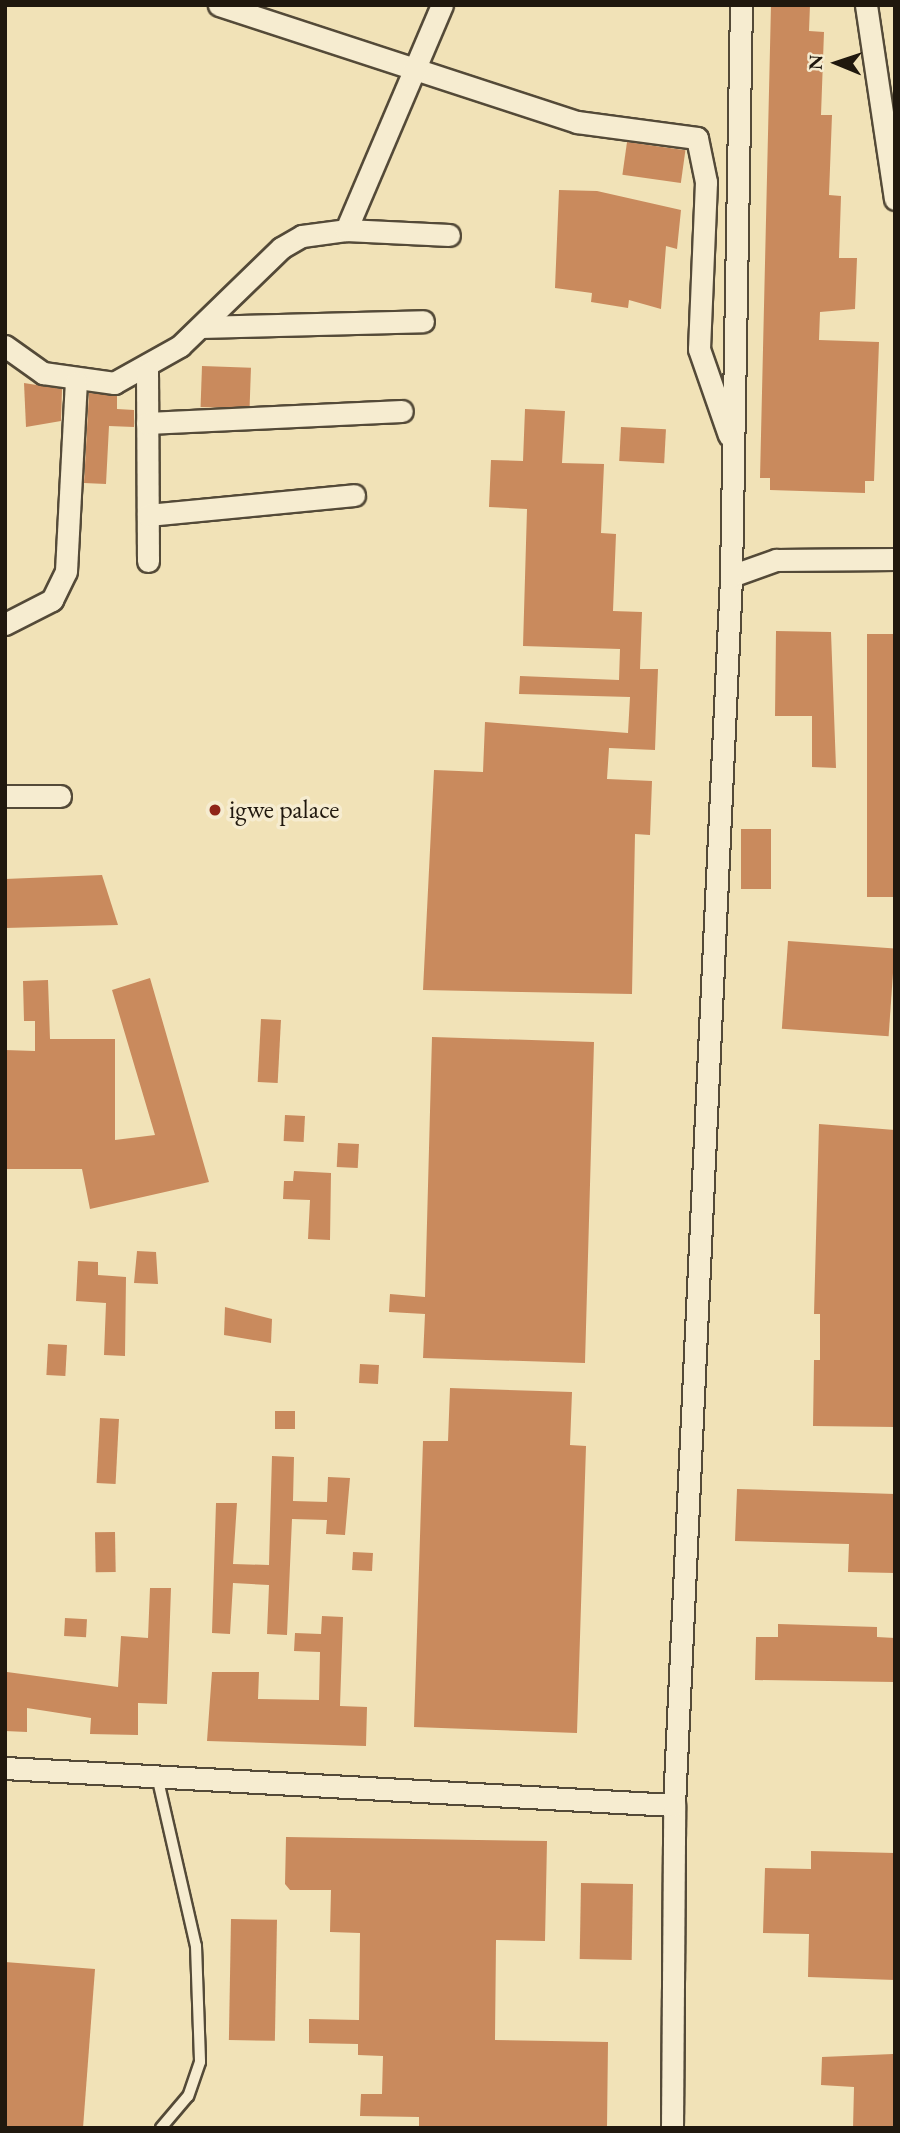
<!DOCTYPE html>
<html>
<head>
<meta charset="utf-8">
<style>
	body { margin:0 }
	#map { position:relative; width:900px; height:2133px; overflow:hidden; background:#f1e2b7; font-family:"EB Garamond",serif }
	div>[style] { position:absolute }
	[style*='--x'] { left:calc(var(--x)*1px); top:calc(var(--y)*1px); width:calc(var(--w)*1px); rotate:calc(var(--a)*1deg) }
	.building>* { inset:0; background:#c98a5d; transform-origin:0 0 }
	.roads { filter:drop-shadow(2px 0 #544a38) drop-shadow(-2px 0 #544a38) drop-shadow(0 2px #544a38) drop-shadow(0 -2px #544a38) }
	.lane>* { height:10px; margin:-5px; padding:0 5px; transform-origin:5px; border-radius:5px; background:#f6ecd0 }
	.street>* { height:21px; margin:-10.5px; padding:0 10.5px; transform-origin:10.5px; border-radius:10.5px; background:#f6ecd0 }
	.dots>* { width:19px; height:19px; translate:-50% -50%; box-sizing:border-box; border:4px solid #f6ecd0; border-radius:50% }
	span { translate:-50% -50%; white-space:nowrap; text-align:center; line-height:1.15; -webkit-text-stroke:7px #f6ecd0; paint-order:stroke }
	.poi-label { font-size:26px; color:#20180e }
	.left { translate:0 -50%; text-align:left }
	.frame { position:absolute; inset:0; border:7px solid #20180e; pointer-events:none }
	.north { position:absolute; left:802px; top:28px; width:70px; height:70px; -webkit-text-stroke:5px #f6ecd0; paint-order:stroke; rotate:272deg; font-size:19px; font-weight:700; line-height:28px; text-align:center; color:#20180e }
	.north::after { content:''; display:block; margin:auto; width:24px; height:32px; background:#20180e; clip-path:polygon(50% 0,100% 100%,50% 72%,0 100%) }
</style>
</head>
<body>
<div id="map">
	<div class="building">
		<i style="clip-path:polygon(771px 5px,810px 5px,809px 31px,824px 32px,821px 115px,832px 115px,829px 195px,841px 196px,839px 258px,857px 258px,855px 309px,820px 312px,819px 340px,879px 342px,874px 481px,865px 481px,865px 493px,770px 490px,770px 478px,760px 478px)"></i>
		<i style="left:627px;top:142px;width:59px;height:33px;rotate:8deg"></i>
		<i style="clip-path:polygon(559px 190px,597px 191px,681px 210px,677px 249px,666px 246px,661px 309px,629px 300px,628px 308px,591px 302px,592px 293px,555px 288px)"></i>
		<i style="left:202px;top:366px;width:49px;height:41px;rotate:2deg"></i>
		<i style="clip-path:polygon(24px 383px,62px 389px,61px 421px,26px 427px)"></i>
		<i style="clip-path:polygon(89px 393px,117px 395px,117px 409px,134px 410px,134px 427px,109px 426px,106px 484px,84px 483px)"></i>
		<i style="clip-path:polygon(525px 409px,565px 411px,562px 463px,604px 464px,601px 533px,616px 534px,613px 611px,642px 612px,640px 669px,658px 669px,655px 750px,609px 748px,607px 779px,652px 781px,650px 835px,635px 834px,632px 994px,423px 990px,434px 770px,483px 772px,485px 722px,628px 733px,630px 697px,519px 694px,520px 676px,619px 680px,620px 649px,523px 646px,527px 509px,489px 507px,491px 460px,523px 461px)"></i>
		<i style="left:621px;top:427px;width:45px;height:34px;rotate:3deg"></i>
		<i style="clip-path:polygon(776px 631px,831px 632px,836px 768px,812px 767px,812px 716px,775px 716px)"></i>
		<i style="left:867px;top:634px;width:28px;height:263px"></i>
		<i style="left:741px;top:829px;width:30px;height:60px"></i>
		<i style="clip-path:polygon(102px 875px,118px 925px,5px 928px,5px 879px)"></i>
		<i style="left:788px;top:941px;width:107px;height:88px;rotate:4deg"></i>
		<i style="clip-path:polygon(150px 978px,209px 1182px,90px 1209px,82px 1169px,5px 1169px,5px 1050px,35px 1051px,35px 1021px,24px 1021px,23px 981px,48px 980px,50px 1039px,115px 1039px,115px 1140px,155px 1135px,112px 990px)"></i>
		<i style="left:261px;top:1019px;width:20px;height:63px;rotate:3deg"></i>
		<i style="clip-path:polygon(432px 1037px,594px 1042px,585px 1363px,423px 1358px,425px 1314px,389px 1312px,390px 1294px,425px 1297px)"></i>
		<i style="left:285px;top:1115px;width:20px;height:26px;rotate:3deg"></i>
		<i style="clip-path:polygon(819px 1124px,895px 1130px,895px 1427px,813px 1426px,814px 1360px,820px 1360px,820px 1314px,814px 1314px)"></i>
		<i style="left:338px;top:1143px;width:21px;height:24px;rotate:3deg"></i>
		<i style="clip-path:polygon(294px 1171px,331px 1173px,330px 1240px,308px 1239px,310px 1200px,283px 1199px,284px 1181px,293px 1181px)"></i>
		<i style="clip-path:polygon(137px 1251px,156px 1252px,158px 1284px,134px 1283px)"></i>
		<i style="clip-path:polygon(78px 1261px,98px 1262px,98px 1275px,126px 1277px,125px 1356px,104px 1355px,106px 1303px,76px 1301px)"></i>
		<i style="clip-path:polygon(225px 1307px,272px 1319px,271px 1343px,224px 1335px)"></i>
		<i style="left:48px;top:1344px;width:19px;height:31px;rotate:3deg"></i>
		<i style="left:360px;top:1364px;width:19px;height:19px;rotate:3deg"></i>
		<i style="clip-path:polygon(450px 1388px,572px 1392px,570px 1445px,586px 1446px,577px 1733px,414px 1727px,423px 1441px,448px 1441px)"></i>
		<i style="left:275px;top:1411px;width:20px;height:18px"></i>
		<i style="left:100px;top:1418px;width:19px;height:65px;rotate:3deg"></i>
		<i style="clip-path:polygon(272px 1456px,294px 1457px,293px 1501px,327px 1502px,328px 1477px,350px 1478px,345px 1535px,326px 1534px,327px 1520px,292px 1519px,287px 1635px,267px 1634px,269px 1585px,233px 1583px,230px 1634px,212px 1633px,216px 1503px,237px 1503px,233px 1564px,269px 1565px)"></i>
		<i style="clip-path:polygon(737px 1489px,895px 1494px,895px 1573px,848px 1572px,849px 1544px,735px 1541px)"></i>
		<i style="left:115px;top:1532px;width:40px;height:20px;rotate:89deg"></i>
		<i style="left:353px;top:1552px;width:20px;height:18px;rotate:3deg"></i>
		<i style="clip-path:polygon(150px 1588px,171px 1588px,167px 1704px,138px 1703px,138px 1735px,90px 1734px,91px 1718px,27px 1708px,27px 1732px,5px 1731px,7px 1672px,118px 1687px,121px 1636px,148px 1638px)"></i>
		<i style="clip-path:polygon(322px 1616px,343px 1617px,340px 1706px,367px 1707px,366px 1746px,207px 1741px,212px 1672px,259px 1672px,258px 1699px,319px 1700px,320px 1652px,294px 1651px,295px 1633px,321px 1634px)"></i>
		<i style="left:65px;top:1618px;width:22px;height:18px;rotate:3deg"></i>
		<i style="clip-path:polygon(778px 1624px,877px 1627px,877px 1637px,895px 1638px,895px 1682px,755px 1680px,756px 1637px,778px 1637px)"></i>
		<i style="clip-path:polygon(286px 1837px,547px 1841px,545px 1941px,496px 1940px,495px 2040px,608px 2042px,607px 2128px,419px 2128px,419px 2117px,360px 2116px,361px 2094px,382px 2094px,383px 2056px,358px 2055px,358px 2044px,309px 2043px,309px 2019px,359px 2020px,360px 1933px,330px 1932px,331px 1890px,290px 1890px,285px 1884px)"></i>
		<i style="clip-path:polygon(811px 1851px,895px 1853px,895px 1980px,808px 1977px,809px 1934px,763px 1933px,765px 1868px,811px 1869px)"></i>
		<i style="left:581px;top:1883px;width:52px;height:76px;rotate:1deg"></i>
		<i style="left:231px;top:1919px;width:46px;height:121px;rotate:1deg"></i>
		<i style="clip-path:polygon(5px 1962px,95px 1969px,83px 2128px,5px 2128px)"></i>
		<i style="clip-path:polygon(893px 2054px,895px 2128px,853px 2128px,854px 2087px,821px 2085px,822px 2057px)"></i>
	</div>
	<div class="roads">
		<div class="lane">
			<i style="--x:157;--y:1776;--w:174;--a:77.1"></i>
			<i style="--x:196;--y:1946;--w:116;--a:88"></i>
			<i style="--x:200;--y:2062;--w:36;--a:109"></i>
			<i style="--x:188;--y:2096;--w:42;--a:130.2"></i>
		</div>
		<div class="street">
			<i style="--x:219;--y:5;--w:377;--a:18.1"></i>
			<i style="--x:577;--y:122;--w:121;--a:7.6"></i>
			<i style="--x:697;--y:138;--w:45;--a:78.4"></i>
			<i style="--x:706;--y:182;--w:167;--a:92.4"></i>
			<i style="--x:699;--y:349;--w:91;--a:70.8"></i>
			<i style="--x:866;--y:5;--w:196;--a:81.5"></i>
			<i style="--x:346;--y:230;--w:245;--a:-66.9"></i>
			<i style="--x:201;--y:327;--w:222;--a:-1.5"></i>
			<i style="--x:5;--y:346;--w:47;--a:35.4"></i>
			<i style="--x:43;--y:373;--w:72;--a:8"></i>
			<i style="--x:114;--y:383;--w:76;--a:-29.3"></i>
			<i style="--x:180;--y:346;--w:141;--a:-44.1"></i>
			<i style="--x:281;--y:248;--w:24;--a:-30"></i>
			<i style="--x:302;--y:236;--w:44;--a:-7.8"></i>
			<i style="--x:346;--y:230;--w:103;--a:2.8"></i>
			<i style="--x:147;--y:370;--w:191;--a:89.7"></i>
			<i style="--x:147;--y:423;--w:255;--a:-2.7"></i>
			<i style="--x:148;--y:515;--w:207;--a:-5.5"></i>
			<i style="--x:731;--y:576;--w:48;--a:-19.6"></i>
			<i style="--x:776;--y:560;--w:119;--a:-0.5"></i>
			<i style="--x:5;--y:624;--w:53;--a:-27.1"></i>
			<i style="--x:52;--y:600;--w:32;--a:-64"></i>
			<i style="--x:66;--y:571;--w:189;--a:-87"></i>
			<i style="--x:5;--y:796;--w:55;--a:0"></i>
			<i style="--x:5;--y:1768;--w:670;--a:3.17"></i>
			<i style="--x:672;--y:2128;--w:323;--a:-89.6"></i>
			<i style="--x:674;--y:1805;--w:1230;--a:-87.34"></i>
			<i style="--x:731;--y:576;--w:571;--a:-89"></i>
		</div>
	</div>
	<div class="dots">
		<i style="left:215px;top:810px;background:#8f2418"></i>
	</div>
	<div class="poi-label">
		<span class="left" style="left:229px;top:810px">igwe palace</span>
	</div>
	<div class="frame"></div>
	<div class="north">N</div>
</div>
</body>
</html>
